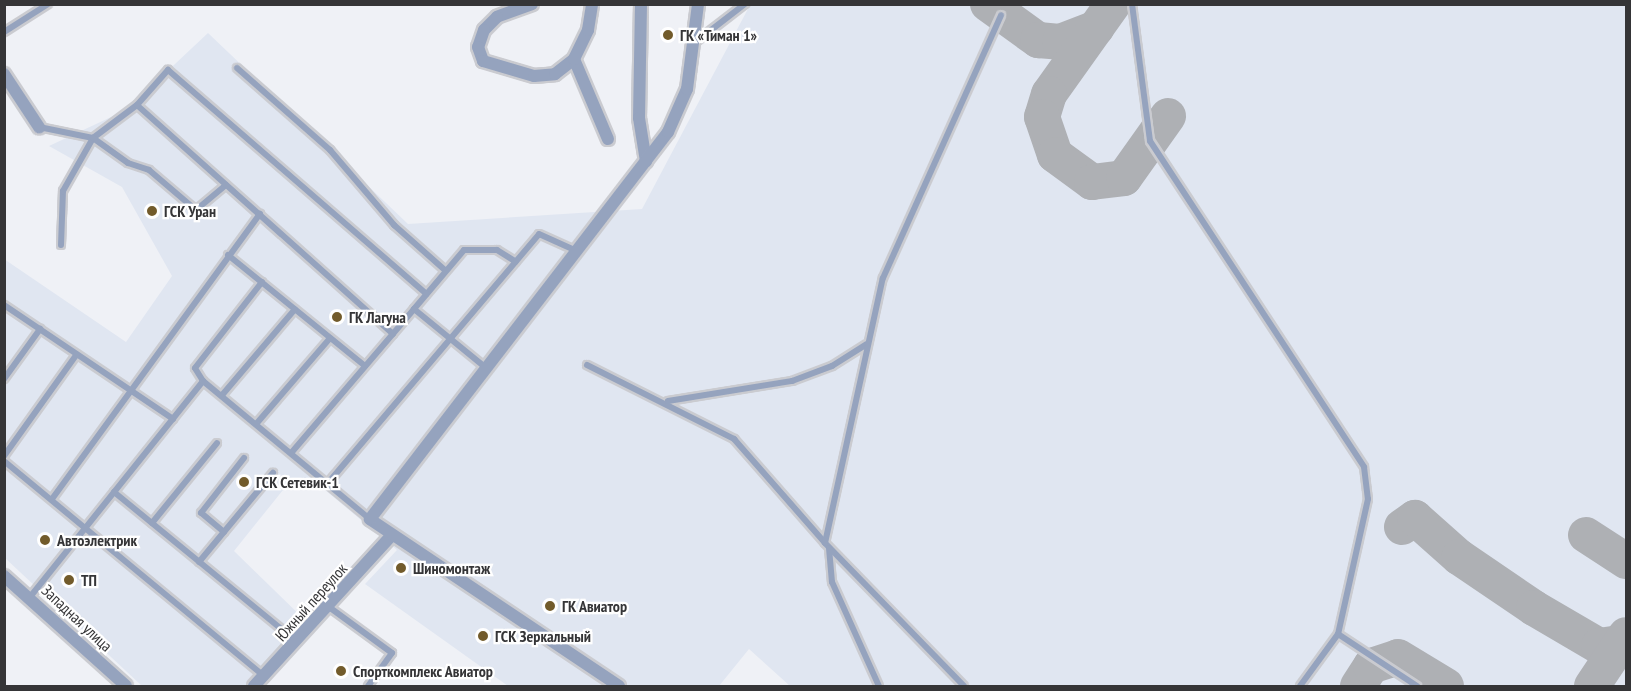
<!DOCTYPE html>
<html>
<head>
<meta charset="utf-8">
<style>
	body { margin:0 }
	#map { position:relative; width:1631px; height:691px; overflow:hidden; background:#eff1f6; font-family:"PT Sans Narrow",sans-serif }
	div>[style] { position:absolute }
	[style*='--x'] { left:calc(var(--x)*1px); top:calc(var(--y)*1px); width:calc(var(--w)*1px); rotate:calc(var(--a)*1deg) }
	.built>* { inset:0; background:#e0e6f1 }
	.taxiway>* { height:36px; margin:-18px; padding:0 18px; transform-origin:18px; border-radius:18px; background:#aeb0b4 }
	.roads { filter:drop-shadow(2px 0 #cacbd0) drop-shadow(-2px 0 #cacbd0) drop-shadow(0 2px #cacbd0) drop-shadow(0 -2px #cacbd0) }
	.lane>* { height:6px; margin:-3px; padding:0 3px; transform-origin:3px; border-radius:3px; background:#95a3be }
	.street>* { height:12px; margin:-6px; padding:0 6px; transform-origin:6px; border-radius:6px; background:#95a3be }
	.dots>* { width:16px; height:16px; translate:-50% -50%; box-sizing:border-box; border:3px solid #fff; border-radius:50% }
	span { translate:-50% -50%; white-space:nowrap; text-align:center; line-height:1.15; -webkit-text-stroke:4.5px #fff; paint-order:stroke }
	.poi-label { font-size:16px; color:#353537; font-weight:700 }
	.left { translate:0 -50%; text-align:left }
	.street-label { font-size:16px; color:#353537 }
	.frame { position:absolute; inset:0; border:6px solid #353537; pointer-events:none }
</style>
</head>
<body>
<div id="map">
	<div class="built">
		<i style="clip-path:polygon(750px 5px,1626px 5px,1626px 686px,790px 686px,749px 649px,719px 686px,508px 686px,365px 584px,397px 550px,312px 479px,291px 480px,234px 551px,309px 624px,245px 686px,142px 686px,5px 558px,4px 259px,126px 342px,172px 276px,122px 187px,49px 146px,126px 110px,208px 33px,408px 224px,642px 209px)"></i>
	</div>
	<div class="taxiway">
		<i style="--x:988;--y:4;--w:62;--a:35.8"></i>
		<i style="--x:1038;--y:40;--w:22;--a:5"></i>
		<i style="--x:1060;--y:42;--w:39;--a:-21"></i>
		<i style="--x:1113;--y:4;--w:110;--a:125.4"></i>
		<i style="--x:1049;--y:94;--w:24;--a:107"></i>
		<i style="--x:1042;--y:117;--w:40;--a:71.1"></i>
		<i style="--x:1055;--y:155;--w:46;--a:36.1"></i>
		<i style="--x:1092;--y:182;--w:32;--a:-7"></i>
		<i style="--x:1124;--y:178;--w:76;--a:-54.6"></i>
		<i style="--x:1402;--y:527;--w:16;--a:-35"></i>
		<i style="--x:1415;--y:518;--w:59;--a:41.6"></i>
		<i style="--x:1459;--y:557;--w:91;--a:34.2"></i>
		<i style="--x:1534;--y:608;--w:75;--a:30.3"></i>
		<i style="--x:1599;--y:646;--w:22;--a:-8"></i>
		<i style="--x:1586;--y:535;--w:48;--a:33"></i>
		<i style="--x:1358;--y:686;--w:24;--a:-57"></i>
		<i style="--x:1371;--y:666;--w:28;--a:-18"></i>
		<i style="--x:1398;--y:657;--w:56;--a:31.1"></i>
		<i style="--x:1592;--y:686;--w:61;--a:-56.3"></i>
	</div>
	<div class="roads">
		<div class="lane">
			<i style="--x:1132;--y:4;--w:138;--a:82.5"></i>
			<i style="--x:1150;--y:141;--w:390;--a:56.7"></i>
			<i style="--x:1364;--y:467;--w:32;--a:83"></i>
			<i style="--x:1368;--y:499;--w:138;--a:102.5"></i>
			<i style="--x:1338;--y:634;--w:95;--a:33.4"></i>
			<i style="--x:4;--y:32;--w:52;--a:-32.5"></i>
			<i style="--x:693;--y:44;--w:66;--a:-37.6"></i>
			<i style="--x:237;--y:68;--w:124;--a:41.4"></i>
			<i style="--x:330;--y:150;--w:99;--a:49.5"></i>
			<i style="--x:394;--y:225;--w:69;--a:41.5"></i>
			<i style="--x:39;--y:127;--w:55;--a:11.5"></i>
			<i style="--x:93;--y:138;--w:55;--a:-36.9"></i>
			<i style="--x:61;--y:245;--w:54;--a:-87.9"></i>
			<i style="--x:63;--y:191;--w:61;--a:-60.5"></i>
			<i style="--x:93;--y:138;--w:43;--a:35.5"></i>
			<i style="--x:128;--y:163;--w:22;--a:18"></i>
			<i style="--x:149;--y:170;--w:62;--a:40.4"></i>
			<i style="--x:196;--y:210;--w:39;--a:-40"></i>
			<i style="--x:228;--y:255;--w:176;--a:39"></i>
			<i style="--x:4;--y:305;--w:204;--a:34"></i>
			<i style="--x:414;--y:309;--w:77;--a:-49.7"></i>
			<i style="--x:464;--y:250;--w:33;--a:0"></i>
			<i style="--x:497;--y:250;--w:22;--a:32"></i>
			<i style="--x:393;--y:334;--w:343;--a:-138.2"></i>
			<i style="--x:137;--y:105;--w:47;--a:-48.5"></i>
			<i style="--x:168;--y:70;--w:342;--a:40.9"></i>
			<i style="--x:587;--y:365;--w:165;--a:26.7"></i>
			<i style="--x:734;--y:439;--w:138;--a:48.8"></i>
			<i style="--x:825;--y:543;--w:199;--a:45.8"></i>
			<i style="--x:4;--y:379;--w:62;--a:-54.2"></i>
			<i style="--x:203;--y:381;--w:15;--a:-122"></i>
			<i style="--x:195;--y:368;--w:109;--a:-52.1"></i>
			<i style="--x:223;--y:394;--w:111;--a:-49.7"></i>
			<i style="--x:668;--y:401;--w:126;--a:-9.2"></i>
			<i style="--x:792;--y:381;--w:43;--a:-20.6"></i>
			<i style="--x:832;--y:366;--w:41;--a:-32.2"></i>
			<i style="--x:257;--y:423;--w:112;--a:-49.3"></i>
			<i style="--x:292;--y:452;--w:188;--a:-49.5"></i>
			<i style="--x:414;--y:309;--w:93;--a:39.3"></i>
			<i style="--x:4;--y:456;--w:125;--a:-54.4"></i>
			<i style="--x:4;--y:461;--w:337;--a:39.6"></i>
			<i style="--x:328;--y:483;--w:326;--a:-49.7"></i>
			<i style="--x:539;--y:234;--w:42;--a:24.1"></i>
			<i style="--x:114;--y:492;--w:234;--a:39.3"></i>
			<i style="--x:52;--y:499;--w:353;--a:-53.9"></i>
			<i style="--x:152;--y:523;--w:103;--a:-50.9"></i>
			<i style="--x:224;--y:532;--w:30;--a:-140"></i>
			<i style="--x:201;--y:513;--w:70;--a:-52"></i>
			<i style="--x:825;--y:543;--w:271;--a:-77.7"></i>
			<i style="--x:883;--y:278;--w:288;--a:-65.8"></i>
			<i style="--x:829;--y:548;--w:34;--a:85"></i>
			<i style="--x:832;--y:582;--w:114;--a:65.7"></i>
			<i style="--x:199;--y:562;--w:116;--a:-50.3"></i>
			<i style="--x:30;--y:597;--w:277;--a:-51.3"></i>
			<i style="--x:203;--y:381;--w:217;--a:39.6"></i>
			<i style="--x:329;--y:607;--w:78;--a:36.1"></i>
			<i style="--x:392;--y:653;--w:41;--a:126"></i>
			<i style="--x:1300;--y:686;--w:64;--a:-53.8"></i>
		</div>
		<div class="street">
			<i style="--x:532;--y:4;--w:37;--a:160"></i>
			<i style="--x:497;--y:17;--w:18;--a:135"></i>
			<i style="--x:484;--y:30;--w:18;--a:109"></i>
			<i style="--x:478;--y:47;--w:15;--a:70"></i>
			<i style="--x:483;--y:61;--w:53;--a:16.4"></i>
			<i style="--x:534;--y:76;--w:21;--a:-5"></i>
			<i style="--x:555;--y:74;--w:24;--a:-38"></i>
			<i style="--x:574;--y:59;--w:87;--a:67"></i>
			<i style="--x:641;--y:4;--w:114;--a:91"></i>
			<i style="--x:639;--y:118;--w:44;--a:80.8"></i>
			<i style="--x:574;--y:59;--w:32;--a:-64"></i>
			<i style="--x:588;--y:30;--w:26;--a:-81"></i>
			<i style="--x:4;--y:74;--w:64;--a:56.6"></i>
			<i style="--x:4;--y:576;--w:164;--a:42"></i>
			<i style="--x:254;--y:686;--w:202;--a:-47.6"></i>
			<i style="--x:619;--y:686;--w:300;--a:-146.2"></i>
			<i style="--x:370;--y:519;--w:488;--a:-52.4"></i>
			<i style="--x:668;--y:132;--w:47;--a:-66.2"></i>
			<i style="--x:687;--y:89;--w:86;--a:-82.6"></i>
		</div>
	</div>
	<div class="dots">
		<i style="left:668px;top:35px;background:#725b2b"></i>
		<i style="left:152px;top:211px;background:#725b2b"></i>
		<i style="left:337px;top:317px;background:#725b2b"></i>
		<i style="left:244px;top:482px;background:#725b2b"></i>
		<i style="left:45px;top:540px;background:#725b2b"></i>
		<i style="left:401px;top:568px;background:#725b2b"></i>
		<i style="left:69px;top:580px;background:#725b2b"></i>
		<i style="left:550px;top:606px;background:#725b2b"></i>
		<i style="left:483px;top:636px;background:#725b2b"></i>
		<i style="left:341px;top:671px;background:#725b2b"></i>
	</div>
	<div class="poi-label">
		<span class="left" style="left:680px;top:35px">ГК «Тиман 1»</span>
		<span class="left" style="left:164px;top:211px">ГСК Уран</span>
		<span class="left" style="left:349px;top:317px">ГК Лагуна</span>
		<span class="left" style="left:256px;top:482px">ГСК Сетевик-1</span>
		<span class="left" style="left:57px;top:540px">Автоэлектрик</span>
		<span class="left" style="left:413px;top:568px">Шиномонтаж</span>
		<span class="left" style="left:81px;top:580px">ТП</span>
		<span class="left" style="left:562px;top:606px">ГК Авиатор</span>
		<span class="left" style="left:495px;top:636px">ГСК Зеркальный</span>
		<span class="left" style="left:353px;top:671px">Спорткомплекс Авиатор</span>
	</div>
	<div class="street-label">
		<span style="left:311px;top:602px;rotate:-48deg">Южный переулок</span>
		<span style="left:77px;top:618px;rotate:43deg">Западная улица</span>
	</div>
	<div class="frame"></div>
</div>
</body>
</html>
